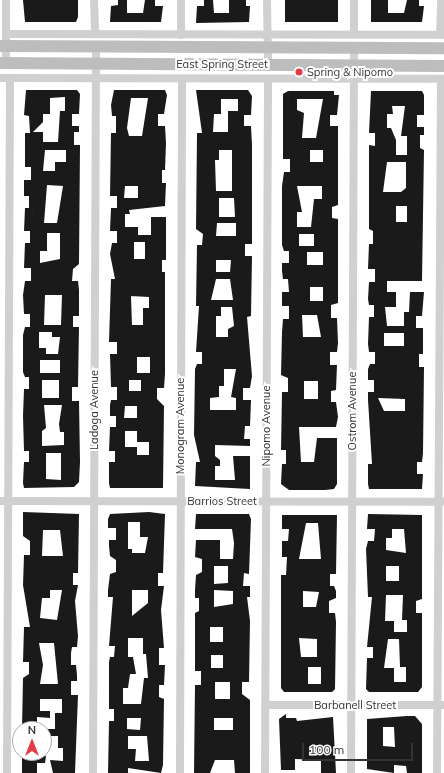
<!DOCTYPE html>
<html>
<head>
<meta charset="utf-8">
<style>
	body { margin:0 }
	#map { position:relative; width:444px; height:773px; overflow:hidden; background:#fff; font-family:Mulish,sans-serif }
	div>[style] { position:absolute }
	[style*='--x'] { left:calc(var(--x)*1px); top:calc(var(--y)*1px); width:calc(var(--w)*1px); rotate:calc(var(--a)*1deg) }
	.building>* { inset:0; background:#1a1a1a; transform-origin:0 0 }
	.minor>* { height:8px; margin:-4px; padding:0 4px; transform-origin:4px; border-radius:4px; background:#d0d0d0 }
	.secondary>* { height:12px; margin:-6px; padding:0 6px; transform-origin:6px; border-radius:6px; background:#bdbdbd }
	.dots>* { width:11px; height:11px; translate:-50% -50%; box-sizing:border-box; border:2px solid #fff; border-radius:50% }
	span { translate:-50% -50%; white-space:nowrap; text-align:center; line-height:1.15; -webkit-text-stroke:4px #fff; paint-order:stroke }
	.street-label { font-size:11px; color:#333 }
	.poi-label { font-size:11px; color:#333 }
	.left { translate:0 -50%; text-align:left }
	.north { position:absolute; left:12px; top:721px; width:40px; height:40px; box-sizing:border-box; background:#fff; border:1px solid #adadad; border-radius:50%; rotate:0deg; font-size:11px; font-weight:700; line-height:16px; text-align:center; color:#333 }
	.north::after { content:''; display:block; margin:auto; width:14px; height:18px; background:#e63946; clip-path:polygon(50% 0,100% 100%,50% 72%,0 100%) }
	.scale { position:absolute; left:302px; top:743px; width:111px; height:18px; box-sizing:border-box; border:2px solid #333; border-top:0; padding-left:5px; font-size:12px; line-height:14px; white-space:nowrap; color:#333; -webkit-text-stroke:3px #fff; paint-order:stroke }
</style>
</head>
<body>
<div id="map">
	<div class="building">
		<i style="clip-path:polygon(23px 0,78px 0,78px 17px,76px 22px,25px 22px)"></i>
		<i style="clip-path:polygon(118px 0,127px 0,127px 13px,143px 13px,145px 0,155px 0,155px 6px,163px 6px,161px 22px,110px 22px,111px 6px,118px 5px)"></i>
		<i style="clip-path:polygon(204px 0,213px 0,214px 13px,229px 13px,229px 0,246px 0,246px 6px,250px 6px,249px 22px,196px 23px,197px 6px,204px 6px)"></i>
		<i style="left:285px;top:0;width:53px;height:22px"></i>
		<i style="clip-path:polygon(371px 0,388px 0,388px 13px,404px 13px,407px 0,419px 0,419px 6px,424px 6px,422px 22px,371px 22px)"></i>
		<i style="clip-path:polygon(evenodd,26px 90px,77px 90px,80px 94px,79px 114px,72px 114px,72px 126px,79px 126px,79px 132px,74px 132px,74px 145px,80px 145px,79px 264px,73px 269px,72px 281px,78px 281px,79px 290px,79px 316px,73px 316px,73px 327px,79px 327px,78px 387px,72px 387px,72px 401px,79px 401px,80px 462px,79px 482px,74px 487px,24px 488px,23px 483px,24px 462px,29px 462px,29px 451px,24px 451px,23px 416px,24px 389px,29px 389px,29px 377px,25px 377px,23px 372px,23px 335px,25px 327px,30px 327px,30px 314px,24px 314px,23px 295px,25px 281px,31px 281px,31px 268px,24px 268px,25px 243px,30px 243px,30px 231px,24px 231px,25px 208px,29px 208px,29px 196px,24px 196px,24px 180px,31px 180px,31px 167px,25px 167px,25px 133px,30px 133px,29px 116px,24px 115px,26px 90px,65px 97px,65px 111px,60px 111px,58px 142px,43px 142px,43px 132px,33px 132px,43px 122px,43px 114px,50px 114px,50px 98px,65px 97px,26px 90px,45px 150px,66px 150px,66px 162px,55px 162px,55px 171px,43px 171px,45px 150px,26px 90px,47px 185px,63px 186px,57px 223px,44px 223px,47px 185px,26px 90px,47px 233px,60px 233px,60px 259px,40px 263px,40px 251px,47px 251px,47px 233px,26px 90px,45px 295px,62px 295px,61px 325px,44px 325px,45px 295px,26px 90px,39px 332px,52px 332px,52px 337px,60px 337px,58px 354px,46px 354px,46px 348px,39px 348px,39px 332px,26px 90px,40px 360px,60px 360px,60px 373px,40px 373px,40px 360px,26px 90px,42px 380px,59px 380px,59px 398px,42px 398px,42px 380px,26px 90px,44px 405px,62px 405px,59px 424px,60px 432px,64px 432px,64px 445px,42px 446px,42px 431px,46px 428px,44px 405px,26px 90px,46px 453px,61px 453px,61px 480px,46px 479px,46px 453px)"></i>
		<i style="clip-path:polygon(evenodd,114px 90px,165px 90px,167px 95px,164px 114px,158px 114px,158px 126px,165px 126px,166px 143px,165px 170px,162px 170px,162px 183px,166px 183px,165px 206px,129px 210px,130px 214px,125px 214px,125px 227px,138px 227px,138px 235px,151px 235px,151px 217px,166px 217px,166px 260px,162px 260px,162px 272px,165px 272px,165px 374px,164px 388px,157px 388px,157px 399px,164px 406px,163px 488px,110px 488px,109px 483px,109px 462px,115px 462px,115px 451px,109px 451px,110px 427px,116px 427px,116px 416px,110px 416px,110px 405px,111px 400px,117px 400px,117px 387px,111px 387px,110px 354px,117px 354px,117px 342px,109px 342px,111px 279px,115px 279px,110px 254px,112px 243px,117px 243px,117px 231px,110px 231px,111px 208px,117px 208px,117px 196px,110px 196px,111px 133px,116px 133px,116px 116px,112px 116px,111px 105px,114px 90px,131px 98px,148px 98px,142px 136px,129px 136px,127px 128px,131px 98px,114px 90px,125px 186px,138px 186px,138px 198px,124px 198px,125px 186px,114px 90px,134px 242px,145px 242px,145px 259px,134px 259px,134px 242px,114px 90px,131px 296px,149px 297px,149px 308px,143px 308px,143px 325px,132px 325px,131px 296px,114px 90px,137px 357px,150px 357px,150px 373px,137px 373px,137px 357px,114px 90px,129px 380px,141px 380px,141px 391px,129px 391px,129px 380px,114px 90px,125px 406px,137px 406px,137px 418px,124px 418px,125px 406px,114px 90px,125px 431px,137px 431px,137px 442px,149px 442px,149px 455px,137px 455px,137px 447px,125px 447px,125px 431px)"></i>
		<i style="clip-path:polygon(evenodd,196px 90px,248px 90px,252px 96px,251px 115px,244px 115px,244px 126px,251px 126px,252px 145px,252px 244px,245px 244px,245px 256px,252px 256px,251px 316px,247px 317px,252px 376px,250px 388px,243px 388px,243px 400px,251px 400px,250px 426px,245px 426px,244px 439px,250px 439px,250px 446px,215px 445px,215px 456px,220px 460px,220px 466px,215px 466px,215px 480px,235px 480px,233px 456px,250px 456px,250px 489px,195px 486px,196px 462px,200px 462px,194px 435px,195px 369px,197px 364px,202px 364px,202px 352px,196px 352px,199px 306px,196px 306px,197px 245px,202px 245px,203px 234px,196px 229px,197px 133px,202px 133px,196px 90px,221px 99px,238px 99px,238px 111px,228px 111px,228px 132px,213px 132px,214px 114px,221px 114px,221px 99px,196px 90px,219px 150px,232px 150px,232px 191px,216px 191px,215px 160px,219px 160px,219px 150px,196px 90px,219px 198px,234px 198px,235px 217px,219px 217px,219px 198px,196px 90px,217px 223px,236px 223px,236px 236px,216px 236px,217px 223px,196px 90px,216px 260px,231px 260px,230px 272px,216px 272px,216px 260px,196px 90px,216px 279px,230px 279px,233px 300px,211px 300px,216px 279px,196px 90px,221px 307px,232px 307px,234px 326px,228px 329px,228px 337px,216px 337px,216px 316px,221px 316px,221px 307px,196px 90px,224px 369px,236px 369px,231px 397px,236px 398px,236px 410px,210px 410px,210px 398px,219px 397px,219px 386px,224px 386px,224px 369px)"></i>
		<i style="clip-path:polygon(evenodd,288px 91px,334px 91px,334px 95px,339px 95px,337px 115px,330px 115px,330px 126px,338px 126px,338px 205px,332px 207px,332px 218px,338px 219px,338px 303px,331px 305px,331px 318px,337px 318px,338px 343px,337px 352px,330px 352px,330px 365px,337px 365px,336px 390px,331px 391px,331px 402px,336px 402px,338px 417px,336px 427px,299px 427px,301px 462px,314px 462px,317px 438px,337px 438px,337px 484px,334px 489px,325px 490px,289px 490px,281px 484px,282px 464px,286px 464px,286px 450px,281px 450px,282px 392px,288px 392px,288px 378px,281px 375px,282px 332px,283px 319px,289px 319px,289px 306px,282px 306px,282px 292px,289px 292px,288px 279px,283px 279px,282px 271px,282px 263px,289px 263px,289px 251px,284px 251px,282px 245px,282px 186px,284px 172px,290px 172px,290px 159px,283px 159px,283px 94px,288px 91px,297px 99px,323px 99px,316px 138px,302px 138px,304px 113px,297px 110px,297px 99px,288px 91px,310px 150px,323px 150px,323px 162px,310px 162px,310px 150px,288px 91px,297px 186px,322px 186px,322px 199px,314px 199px,311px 227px,297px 227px,297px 212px,302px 212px,297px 186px,288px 91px,299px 234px,314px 234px,314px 246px,299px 246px,299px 234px,288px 91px,307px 252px,323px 252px,323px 265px,307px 265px,307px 252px,288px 91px,310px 287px,323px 287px,323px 301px,310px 301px,310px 287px,288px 91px,302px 315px,317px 315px,321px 337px,303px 337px,302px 315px,288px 91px,304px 381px,318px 381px,318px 399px,304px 399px,304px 381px)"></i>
		<i style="clip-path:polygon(evenodd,371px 91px,422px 91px,424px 95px,424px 115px,417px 115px,417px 127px,424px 127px,424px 135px,420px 135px,420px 148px,424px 150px,422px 281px,387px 281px,387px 292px,396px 292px,396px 307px,385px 307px,387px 326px,404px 326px,404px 312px,409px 312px,410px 292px,424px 292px,422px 316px,416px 316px,416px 328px,423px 328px,423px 354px,419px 354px,419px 367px,424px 367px,423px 453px,422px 462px,417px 462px,417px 474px,423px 474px,422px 489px,369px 489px,368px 484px,368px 464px,372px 464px,368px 400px,368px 392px,374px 392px,374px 380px,368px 380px,368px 369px,370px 364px,375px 364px,375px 352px,369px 352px,368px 344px,369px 317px,374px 317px,374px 305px,369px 305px,368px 299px,369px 282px,375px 282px,375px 269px,368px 269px,369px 244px,373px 244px,373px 231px,369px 229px,369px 145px,375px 146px,375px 133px,369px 133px,371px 91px,392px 106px,405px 106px,401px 136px,407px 136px,407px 155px,396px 155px,396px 140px,391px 128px,387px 128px,387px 114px,393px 114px,392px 106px,371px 91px,387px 162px,406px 162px,406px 188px,401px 192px,383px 192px,387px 162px,371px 91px,396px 206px,407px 206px,407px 222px,396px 222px,396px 206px,371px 91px,384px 333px,404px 333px,404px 346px,384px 346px,384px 333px,371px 91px,378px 398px,405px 399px,405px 411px,384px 411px,378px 398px)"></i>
		<i style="clip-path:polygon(evenodd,23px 512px,79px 514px,78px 573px,73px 573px,73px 585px,78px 585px,75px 601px,78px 636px,77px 647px,72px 647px,71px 653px,71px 665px,76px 665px,77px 675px,77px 681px,71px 681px,71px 695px,78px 695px,75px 773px,53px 773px,50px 760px,63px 761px,63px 748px,58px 748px,58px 736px,44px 736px,44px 729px,55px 729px,55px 713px,62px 713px,62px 699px,40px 699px,40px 711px,50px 711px,50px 718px,37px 717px,37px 728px,22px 728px,23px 678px,29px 674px,29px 662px,23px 662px,24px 627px,30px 627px,23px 585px,24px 555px,30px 555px,30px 541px,23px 536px,23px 512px,43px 530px,60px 530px,63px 556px,42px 556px,43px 530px,23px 512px,50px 590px,62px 590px,57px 620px,40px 618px,42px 598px,50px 598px,50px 590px,23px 512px,39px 643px,54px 643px,58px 684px,40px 684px,43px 665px,39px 643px)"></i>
		<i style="clip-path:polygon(evenodd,149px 512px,165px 514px,163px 573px,158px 573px,158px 586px,164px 586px,161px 610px,164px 648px,159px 648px,159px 665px,165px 665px,164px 685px,159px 685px,159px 697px,164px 699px,163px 765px,161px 773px,128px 768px,128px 773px,108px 773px,109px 721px,114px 721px,114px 709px,109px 709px,109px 662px,110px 657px,114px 657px,115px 646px,109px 646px,113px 597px,108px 597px,108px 590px,110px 574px,116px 572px,116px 560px,110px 556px,109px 546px,109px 540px,116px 540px,116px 528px,108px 528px,108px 519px,110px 514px,149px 512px,128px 522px,140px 522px,140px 537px,148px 537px,145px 553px,132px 553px,132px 549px,128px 549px,128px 522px,149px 512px,132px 590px,148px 590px,148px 603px,132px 616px,132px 590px,149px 512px,128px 638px,143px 638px,143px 654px,146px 654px,148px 678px,144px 678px,141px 704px,123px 704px,123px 688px,128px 688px,130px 674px,136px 674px,133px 657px,128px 657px,128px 638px,149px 512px,127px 718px,141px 718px,140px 730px,127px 729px,127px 718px,149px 512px,128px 736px,147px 736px,149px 761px,135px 761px,136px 749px,128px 749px,128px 736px)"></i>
		<i style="clip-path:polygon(evenodd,196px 514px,249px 514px,251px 519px,249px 574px,244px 573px,243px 586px,250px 586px,250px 597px,247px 597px,250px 621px,249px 682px,242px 682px,242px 694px,250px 700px,250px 773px,235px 773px,234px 760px,215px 760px,210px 773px,194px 773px,195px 685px,201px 685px,201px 671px,195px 671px,195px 613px,199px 611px,199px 598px,195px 598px,195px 590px,196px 575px,202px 572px,202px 559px,195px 557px,196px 540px,220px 540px,220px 559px,233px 559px,234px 543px,232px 529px,195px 529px,196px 514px,214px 566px,228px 566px,228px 583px,214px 584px,214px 566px,196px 514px,214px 590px,233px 591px,233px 604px,214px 607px,214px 590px,196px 514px,210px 627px,223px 627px,223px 642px,210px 642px,210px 627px,196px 514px,211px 655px,223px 655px,223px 668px,211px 668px,211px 655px,196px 514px,215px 682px,230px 682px,230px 699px,215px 699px,215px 682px,196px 514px,214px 718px,233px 718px,233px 730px,214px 730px,214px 718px)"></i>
		<i style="clip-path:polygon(evenodd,368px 514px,422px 515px,422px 599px,416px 601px,416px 613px,422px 613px,422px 687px,418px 692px,369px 692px,366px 689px,367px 658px,373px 658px,373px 647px,367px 647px,372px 597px,368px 597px,366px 549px,368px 541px,374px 541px,375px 529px,367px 529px,368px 514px,392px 529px,404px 529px,406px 553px,386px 550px,386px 538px,392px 538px,392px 529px,368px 514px,386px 566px,399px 566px,399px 581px,386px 581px,386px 566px,368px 514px,386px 595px,403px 595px,402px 620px,407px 620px,407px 632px,394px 632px,394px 621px,385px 621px,386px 595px,368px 514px,388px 639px,399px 639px,400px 667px,406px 667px,406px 682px,394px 682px,394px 668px,384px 668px,388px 639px)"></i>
		<i style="clip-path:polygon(evenodd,282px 515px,337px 515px,336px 574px,330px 574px,330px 586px,334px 586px,336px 591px,336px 598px,329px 601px,329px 613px,335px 613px,336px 622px,335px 689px,332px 692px,284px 692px,281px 688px,281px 575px,286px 575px,287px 557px,282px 557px,282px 541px,288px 541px,289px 529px,282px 529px,282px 515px,306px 523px,318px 523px,321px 559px,299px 559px,306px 523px,282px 515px,303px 591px,319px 592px,316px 607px,303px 607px,303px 591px,282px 515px,299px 638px,317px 639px,317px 657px,301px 657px,299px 638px,282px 515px,308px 667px,321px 667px,321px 684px,308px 684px,308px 667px)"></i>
		<i style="clip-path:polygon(286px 714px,286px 718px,296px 718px,297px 721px,333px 717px,336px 773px,321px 773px,321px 760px,295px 759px,295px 770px,281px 770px,279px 719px)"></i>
		<i style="clip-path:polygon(evenodd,407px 716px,415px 716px,422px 724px,422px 773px,407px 773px,406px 766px,394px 765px,394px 773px,367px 769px,367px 719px,407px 716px,383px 727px,394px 727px,395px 747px,383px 746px,383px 727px)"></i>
		<i style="clip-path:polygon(28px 753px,46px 756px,45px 763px,37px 763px,37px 773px,22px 773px,22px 758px,28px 758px)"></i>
	</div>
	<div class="minor">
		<i style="--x:6;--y:0;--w:63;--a:90"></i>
		<i style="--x:94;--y:0;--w:34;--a:88"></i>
		<i style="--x:181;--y:0;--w:35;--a:90"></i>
		<i style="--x:267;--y:0;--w:64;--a:89.1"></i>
		<i style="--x:6;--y:34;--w:438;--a:0.1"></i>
		<i style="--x:354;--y:34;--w:34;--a:-90"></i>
		<i style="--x:440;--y:35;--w:35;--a:-88"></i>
		<i style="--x:0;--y:78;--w:444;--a:0.1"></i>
		<i style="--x:0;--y:501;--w:444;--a:0.1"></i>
		<i style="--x:265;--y:705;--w:179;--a:0"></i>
		<i style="--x:7;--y:773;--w:695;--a:-89.75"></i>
		<i style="--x:93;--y:773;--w:726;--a:-89.76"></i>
		<i style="--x:180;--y:773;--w:694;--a:-89.83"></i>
		<i style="--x:265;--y:773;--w:694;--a:-89.75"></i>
		<i style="--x:351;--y:773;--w:725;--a:-89.76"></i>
		<i style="--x:437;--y:773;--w:694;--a:-89.67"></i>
	</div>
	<div class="secondary">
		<i style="--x:0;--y:46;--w:444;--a:0.3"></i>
		<i style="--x:0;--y:63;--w:444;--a:0.4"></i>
	</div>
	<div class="dots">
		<i style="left:299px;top:72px;background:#e63946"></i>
	</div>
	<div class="street-label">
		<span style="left:222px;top:64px">East Spring Street</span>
		<span style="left:94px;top:410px;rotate:-90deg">Ladoga Avenue</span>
		<span style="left:352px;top:411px;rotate:-90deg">Ostrom Avenue</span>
		<span style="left:180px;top:426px;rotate:-90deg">Monogram Avenue</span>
		<span style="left:266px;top:426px;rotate:-90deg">Nipomo Avenue</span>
		<span style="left:222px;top:501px">Barrios Street</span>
		<span style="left:355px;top:705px">Barbanell Street</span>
	</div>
	<div class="poi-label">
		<span class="left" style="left:307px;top:72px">Spring &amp; Nipomo</span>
	</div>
	<div class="north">N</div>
	<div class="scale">100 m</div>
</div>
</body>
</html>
